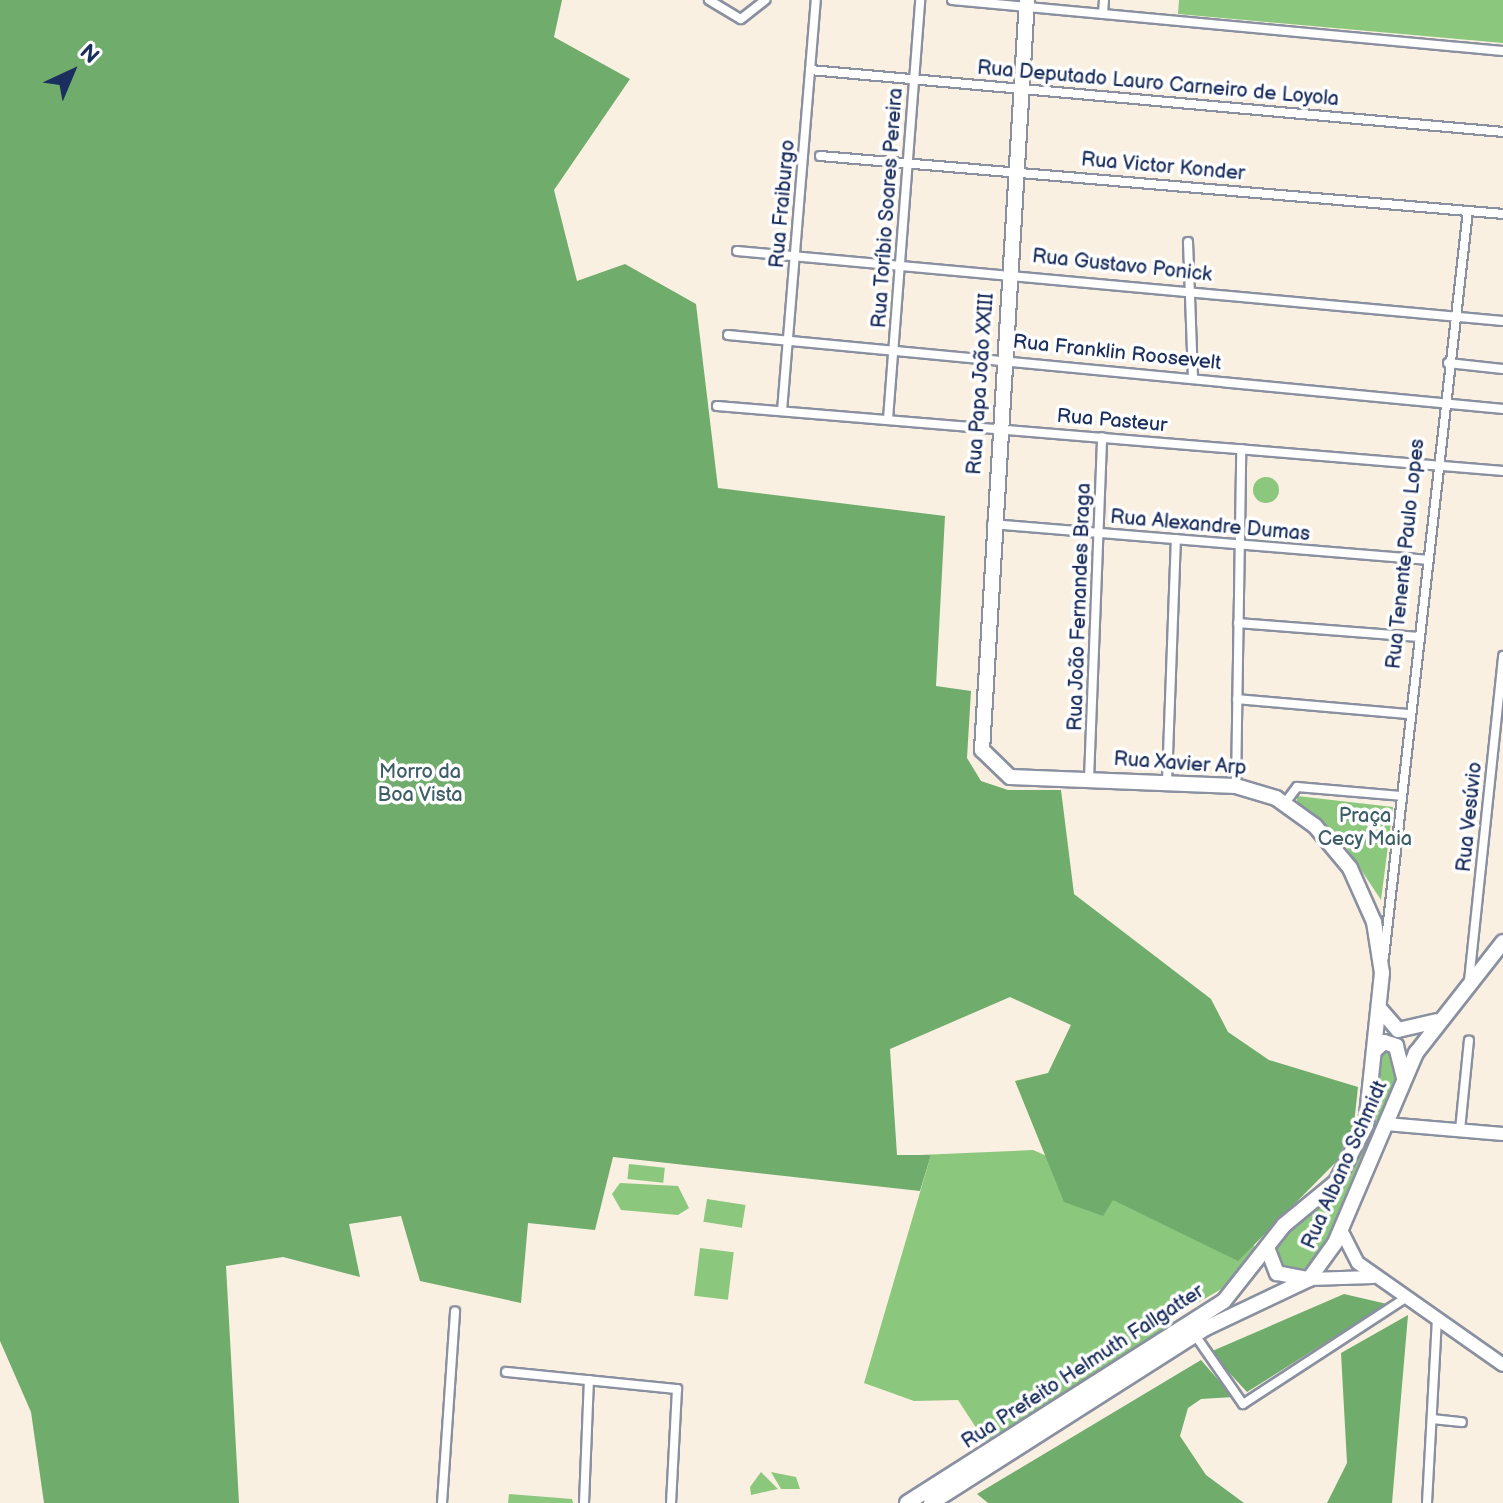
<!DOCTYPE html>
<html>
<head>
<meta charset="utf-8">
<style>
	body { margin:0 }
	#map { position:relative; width:1503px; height:1503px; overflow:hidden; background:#f9f0e1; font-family:"Balsamiq Sans",sans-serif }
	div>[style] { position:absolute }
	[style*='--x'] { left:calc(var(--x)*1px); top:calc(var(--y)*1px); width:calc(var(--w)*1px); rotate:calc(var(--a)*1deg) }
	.green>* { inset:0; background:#8bc77c; transform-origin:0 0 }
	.round { border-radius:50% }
	.forest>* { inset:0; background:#70ac6c }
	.roads { filter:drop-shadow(2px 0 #8a90a0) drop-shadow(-2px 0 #8a90a0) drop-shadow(0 2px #8a90a0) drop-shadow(0 -2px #8a90a0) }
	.street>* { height:8px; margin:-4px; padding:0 4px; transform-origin:4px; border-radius:4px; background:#fff }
	.secondary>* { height:12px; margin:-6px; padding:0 6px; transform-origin:6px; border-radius:6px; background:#fff }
	.primary>* { height:14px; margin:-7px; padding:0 7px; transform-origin:7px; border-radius:7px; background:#fff }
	span { translate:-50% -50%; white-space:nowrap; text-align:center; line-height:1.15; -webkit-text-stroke:7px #fff; paint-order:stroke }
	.street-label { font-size:20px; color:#1b2f5e }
	.park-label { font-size:20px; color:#3d5d67 }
	.north { position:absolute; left:32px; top:32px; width:80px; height:80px; -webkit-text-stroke:6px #fff; paint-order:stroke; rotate:44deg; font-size:22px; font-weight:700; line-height:32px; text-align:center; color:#1b2f5e }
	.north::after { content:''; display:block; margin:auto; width:28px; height:36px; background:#1b2f5e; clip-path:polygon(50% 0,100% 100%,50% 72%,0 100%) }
</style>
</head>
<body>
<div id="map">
	<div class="green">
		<i style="clip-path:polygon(1179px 0,1503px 0,1503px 43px,1178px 14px)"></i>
		<i class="round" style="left:1253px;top:477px;width:26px;height:26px"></i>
		<i style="clip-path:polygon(1297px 796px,1393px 807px,1381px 900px,1346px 847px,1297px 805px)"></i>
		<i style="clip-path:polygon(1390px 1046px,1400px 1081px,1335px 1231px,1303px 1272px,1281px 1269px,1274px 1252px,1281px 1238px,1340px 1185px,1359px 1157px,1372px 1125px,1379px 1053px)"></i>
		<i style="clip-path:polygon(1033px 1150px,1255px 1246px,1223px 1288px,1167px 1321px,1166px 1331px,986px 1443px,958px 1400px,914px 1401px,864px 1383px,931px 1155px,897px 1156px)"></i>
		<i style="left:629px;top:1164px;width:36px;height:15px;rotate:6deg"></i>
		<i style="clip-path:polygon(620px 1183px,678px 1186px,689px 1208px,678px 1215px,621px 1210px,612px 1194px)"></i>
		<i style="left:707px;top:1199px;width:39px;height:23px;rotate:9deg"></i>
		<i style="left:700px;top:1248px;width:34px;height:48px;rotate:7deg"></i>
		<i style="clip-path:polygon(761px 1472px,778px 1489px,751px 1495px,750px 1487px)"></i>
		<i style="clip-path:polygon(771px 1472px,796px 1477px,800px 1489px,781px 1489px)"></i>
		<i style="clip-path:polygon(509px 1494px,572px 1499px,573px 1503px,508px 1503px)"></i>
	</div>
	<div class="forest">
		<i style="clip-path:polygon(0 0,562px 0,554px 37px,630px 79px,554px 190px,577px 281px,625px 264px,696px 304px,718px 488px,945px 516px,936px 686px,971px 691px,967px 758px,981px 781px,1008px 790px,1061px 790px,1074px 894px,1211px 999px,1228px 1032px,1269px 1060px,1358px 1087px,1354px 1124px,1337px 1161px,1238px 1261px,1113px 1200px,1103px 1216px,1064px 1202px,1015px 1081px,1048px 1073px,1071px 1025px,1010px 997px,890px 1049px,897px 1155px,931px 1155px,920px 1191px,613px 1157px,595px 1230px,528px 1223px,521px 1303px,420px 1281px,401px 1216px,349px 1224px,360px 1277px,283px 1257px,226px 1266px,239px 1503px,44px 1503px,31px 1412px,0 1341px)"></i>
		<i style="clip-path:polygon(1344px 1294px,1387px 1304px,1247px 1392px,1210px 1352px)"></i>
		<i style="clip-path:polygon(1408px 1315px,1392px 1503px,1327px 1503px,1347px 1463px,1341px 1353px)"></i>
		<i style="clip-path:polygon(1201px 1360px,1233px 1397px,1201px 1399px,1188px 1408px,1180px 1436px,1206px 1475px,1244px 1503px,988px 1503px,977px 1494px)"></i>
	</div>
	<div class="roads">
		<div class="street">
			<i style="--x:709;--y:0;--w:37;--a:31"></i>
			<i style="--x:741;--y:19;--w:31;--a:-38"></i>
			<i style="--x:952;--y:0;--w:553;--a:5.29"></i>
			<i style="--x:1103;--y:14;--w:14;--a:-86"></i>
			<i style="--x:810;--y:70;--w:696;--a:5.11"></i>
			<i style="--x:820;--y:156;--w:685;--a:4.85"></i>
			<i style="--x:1188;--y:242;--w:135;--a:87.9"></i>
			<i style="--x:737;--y:251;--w:769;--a:5.22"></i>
			<i style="--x:728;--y:335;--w:779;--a:5.45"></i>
			<i style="--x:1448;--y:363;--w:55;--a:6.2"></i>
			<i style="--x:717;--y:406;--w:789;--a:4.73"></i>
			<i style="--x:782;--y:411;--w:412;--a:-85.3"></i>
			<i style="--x:888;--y:419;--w:420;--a:-85.6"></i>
			<i style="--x:992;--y:524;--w:435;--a:4.7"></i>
			<i style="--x:1238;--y:623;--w:181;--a:4.4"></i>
			<i style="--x:1237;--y:699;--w:173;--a:5"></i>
			<i style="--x:1089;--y:779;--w:342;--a:-87.8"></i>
			<i style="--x:1167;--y:782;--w:243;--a:-87.9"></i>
			<i style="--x:1236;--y:786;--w:337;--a:-89.1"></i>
			<i style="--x:1285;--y:803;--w:20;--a:-53"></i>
			<i style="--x:1297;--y:787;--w:104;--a:4.9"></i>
			<i style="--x:1384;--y:957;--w:751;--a:-83.58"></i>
			<i style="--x:1469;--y:981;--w:327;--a:-84"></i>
			<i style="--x:1460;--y:1130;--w:90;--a:-84.3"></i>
			<i style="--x:1195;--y:1335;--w:84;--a:55.2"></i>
			<i style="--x:1243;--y:1404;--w:196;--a:-33.1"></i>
			<i style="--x:506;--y:1372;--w:172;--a:5.7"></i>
			<i style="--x:677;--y:1389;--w:114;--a:93"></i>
			<i style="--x:1432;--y:1419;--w:30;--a:6"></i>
			<i style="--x:442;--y:1503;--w:192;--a:-86.1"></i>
			<i style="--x:584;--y:1503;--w:123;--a:-87.7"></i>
			<i style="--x:1427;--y:1503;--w:185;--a:-86.9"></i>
		</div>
		<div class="secondary">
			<i style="--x:1386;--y:1124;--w:117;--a:4.9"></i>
			<i style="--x:1341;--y:1230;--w:37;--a:63"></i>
			<i style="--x:1358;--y:1263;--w:177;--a:35.1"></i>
			<i style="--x:1309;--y:1279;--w:64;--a:-1.8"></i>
		</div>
		<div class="primary">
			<i style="--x:1379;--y:1008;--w:29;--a:49"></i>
			<i style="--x:1398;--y:1030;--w:39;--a:-13"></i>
			<i style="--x:1375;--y:1050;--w:12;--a:-42"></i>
			<i style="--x:1384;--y:1042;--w:13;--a:18"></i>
			<i style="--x:1396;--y:1046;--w:32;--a:76"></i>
			<i style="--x:1268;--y:1250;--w:25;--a:69"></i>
			<i style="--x:1277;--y:1273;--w:33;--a:11"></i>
			<i style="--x:907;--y:1503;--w:376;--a:-32.5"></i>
			<i style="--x:1224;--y:1301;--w:97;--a:-51.7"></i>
			<i style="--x:1284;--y:1225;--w:67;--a:-39.6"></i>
			<i style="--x:1336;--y:1182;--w:64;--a:-62.2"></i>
			<i style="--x:1366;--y:1125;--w:153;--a:-84"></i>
			<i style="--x:1382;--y:973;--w:52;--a:-98.9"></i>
			<i style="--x:1374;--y:922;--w:59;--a:-114"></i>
			<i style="--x:1350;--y:868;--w:55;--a:-129.8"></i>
			<i style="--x:1315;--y:826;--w:48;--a:-144.3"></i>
			<i style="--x:1276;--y:798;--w:42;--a:-163.3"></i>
			<i style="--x:1236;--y:786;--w:226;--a:-177.7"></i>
			<i style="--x:1010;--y:777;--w:39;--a:-136"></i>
			<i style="--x:982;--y:750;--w:751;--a:-86.57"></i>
			<i style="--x:931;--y:1503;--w:326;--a:-32.5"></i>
			<i style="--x:1206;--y:1328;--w:114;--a:-25.4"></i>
			<i style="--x:1309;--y:1279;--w:44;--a:-54.2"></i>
			<i style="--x:1335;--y:1243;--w:207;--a:-66.9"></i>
			<i style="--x:1416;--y:1053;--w:141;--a:-51.9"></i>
		</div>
	</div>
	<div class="street-label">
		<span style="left:1158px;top:84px;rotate:5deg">Rua Deputado Lauro Carneiro de Loyola</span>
		<span style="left:1163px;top:167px;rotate:5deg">Rua Victor Konder</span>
		<span style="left:783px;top:204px;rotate:-85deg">Rua Fraiburgo</span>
		<span style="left:888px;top:208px;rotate:-86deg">Rua Toríbio Soares Pereira</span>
		<span style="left:1122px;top:266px;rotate:6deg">Rua Gustavo Ponick</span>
		<span style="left:1117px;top:353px;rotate:6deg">Rua Franklin Roosevelt</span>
		<span style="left:981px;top:384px;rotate:-86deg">Rua Papa João XXIII</span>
		<span style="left:1112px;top:421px;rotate:5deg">Rua Pasteur</span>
		<span style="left:1210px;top:526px;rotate:5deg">Rua Alexandre Dumas</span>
		<span style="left:1406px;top:554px;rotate:-84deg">Rua Tenente Paulo Lopes</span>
		<span style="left:1080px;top:607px;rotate:-88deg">Rua João Fernandes Braga</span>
		<span style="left:1180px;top:764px;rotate:4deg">Rua Xavier Arp</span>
		<span style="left:1470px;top:817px;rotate:-84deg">Rua Vesúvio</span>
		<span style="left:1345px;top:1165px;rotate:-66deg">Rua Albano Schmidt</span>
		<span style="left:1083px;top:1367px;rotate:-33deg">Rua Prefeito Helmuth Fallgatter</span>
	</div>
	<div class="park-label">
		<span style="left:420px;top:784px">Morro da<br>Boa Vista</span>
		<span style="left:1365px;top:828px">Praça<br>Cecy Maia</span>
	</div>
	<div class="north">N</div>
</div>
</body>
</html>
